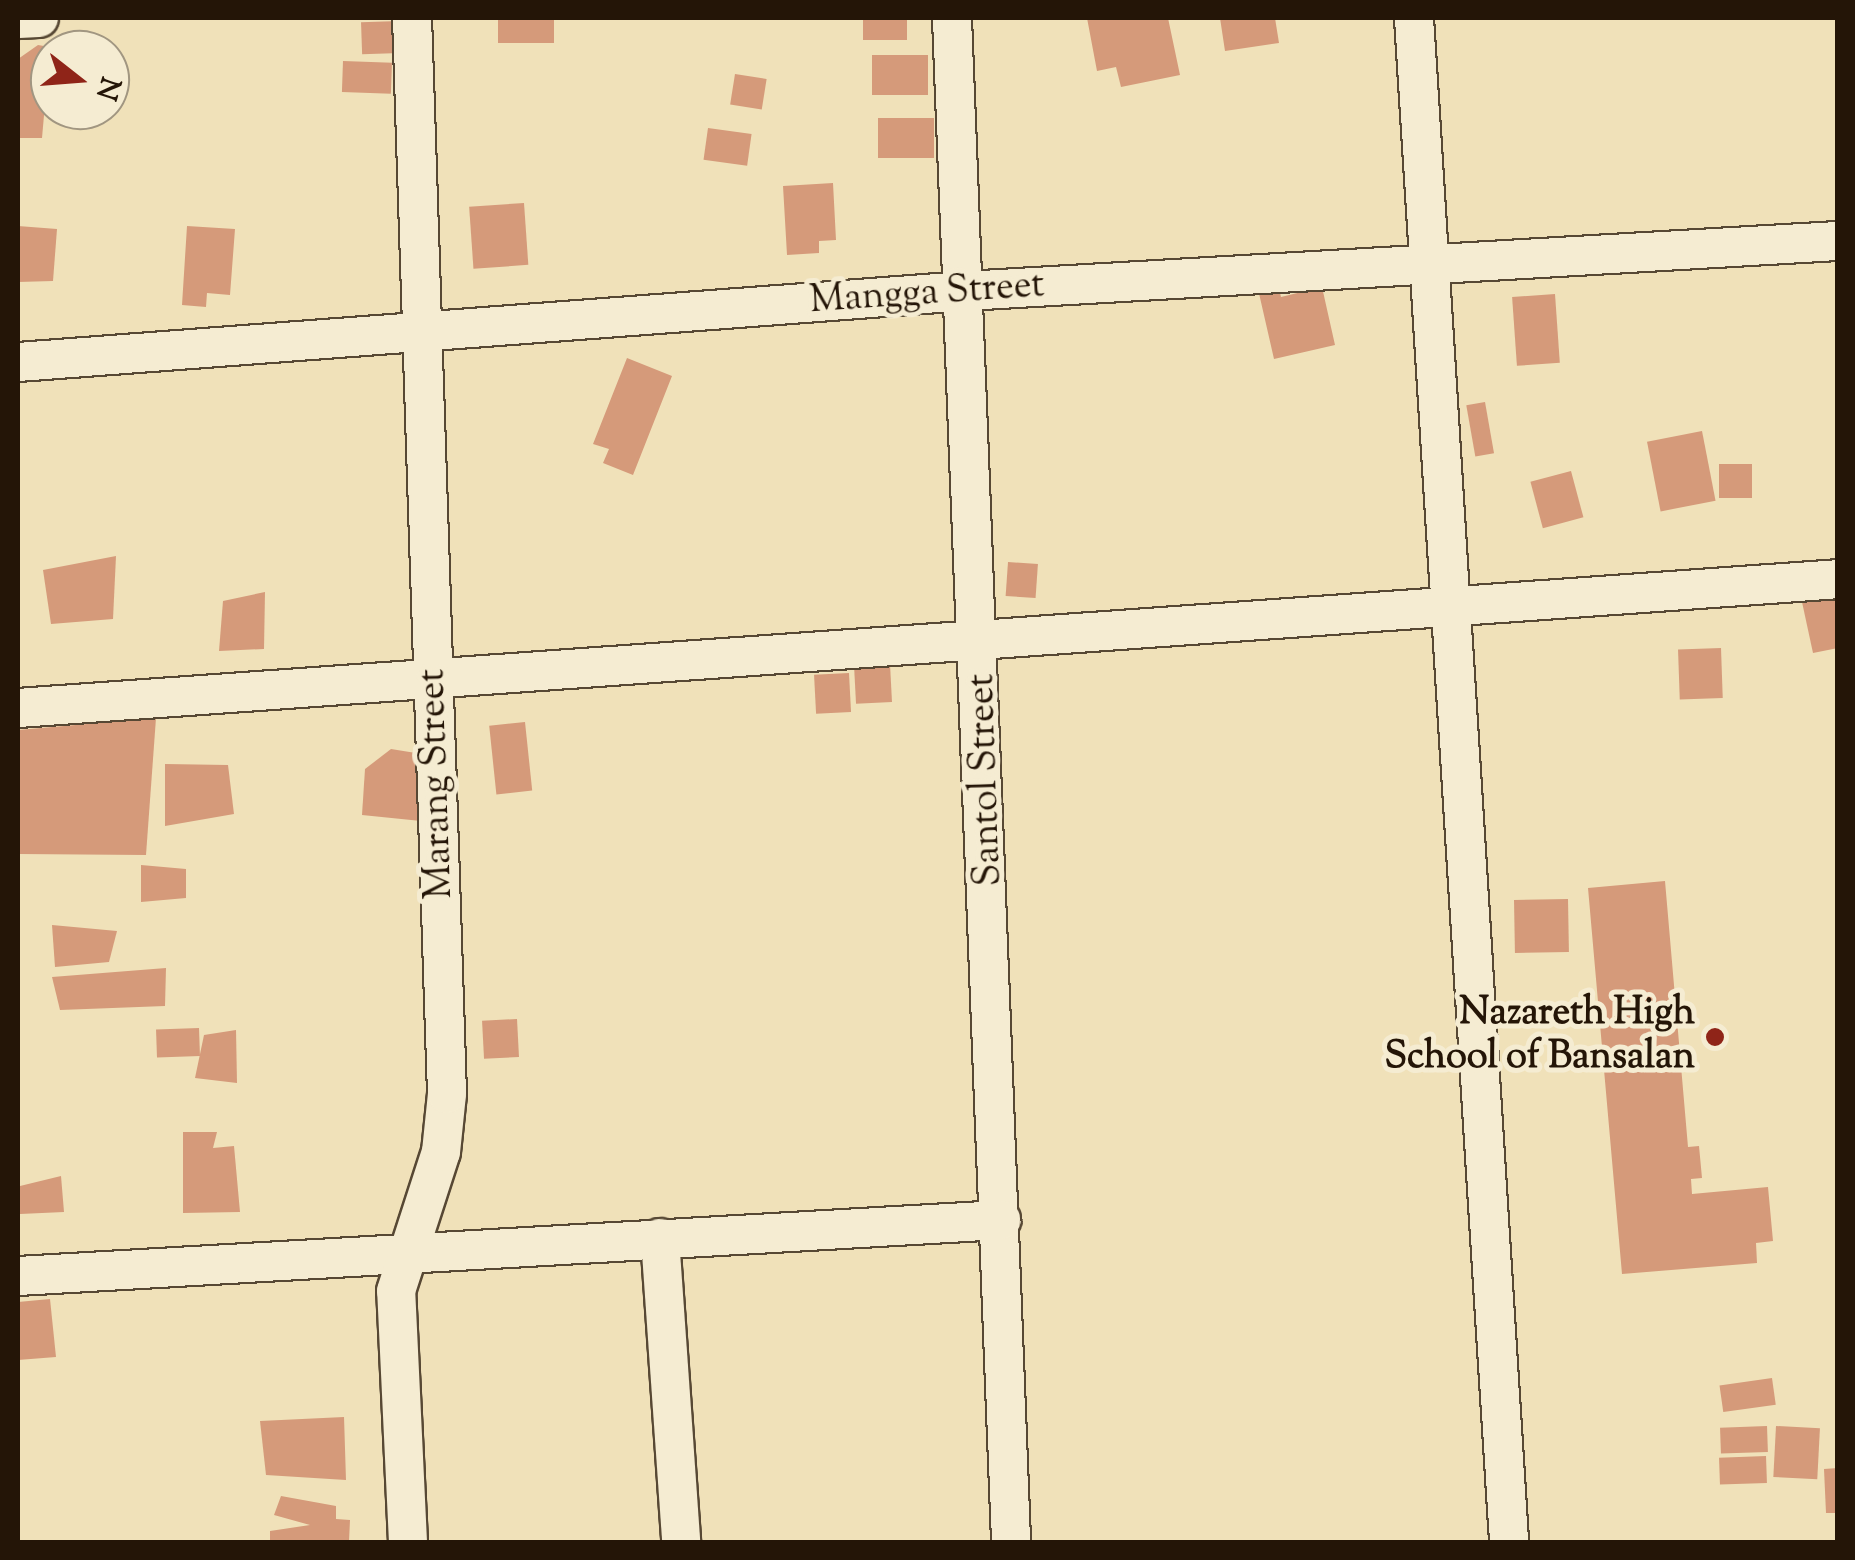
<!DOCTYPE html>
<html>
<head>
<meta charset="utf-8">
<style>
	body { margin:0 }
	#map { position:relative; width:1855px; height:1560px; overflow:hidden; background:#f0e1b9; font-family:"Sorts Mill Goudy",serif }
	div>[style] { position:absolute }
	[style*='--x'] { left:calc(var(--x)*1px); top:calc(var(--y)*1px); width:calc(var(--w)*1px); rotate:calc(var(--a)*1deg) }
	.building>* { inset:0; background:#d59a7a; transform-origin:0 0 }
	.roads { filter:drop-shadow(2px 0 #574834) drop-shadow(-2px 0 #574834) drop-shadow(0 2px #574834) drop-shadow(0 -2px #574834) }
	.minor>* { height:38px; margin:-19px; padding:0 19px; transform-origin:19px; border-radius:19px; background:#f5ecd2 }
	.dots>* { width:28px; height:28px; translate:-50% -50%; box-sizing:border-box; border:5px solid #f5ecd2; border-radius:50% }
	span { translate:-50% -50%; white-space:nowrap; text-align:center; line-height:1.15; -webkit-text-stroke:10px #f5ecd2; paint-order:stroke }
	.street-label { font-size:38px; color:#241507 }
	.poi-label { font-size:38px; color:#241507; font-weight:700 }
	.right { translate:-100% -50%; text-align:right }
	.frame { position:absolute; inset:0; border:20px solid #241507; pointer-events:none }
	.north { position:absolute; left:30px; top:30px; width:100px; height:100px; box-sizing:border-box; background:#f5ecd2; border:2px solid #a19681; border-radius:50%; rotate:107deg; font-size:28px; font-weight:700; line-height:40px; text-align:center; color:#241507 }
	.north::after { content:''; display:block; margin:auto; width:35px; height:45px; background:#8f2418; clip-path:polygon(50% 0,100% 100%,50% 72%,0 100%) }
</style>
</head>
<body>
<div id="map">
	<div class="building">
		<i style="left:498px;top:18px;width:56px;height:25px"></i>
		<i style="left:863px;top:18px;width:44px;height:22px"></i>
		<i style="clip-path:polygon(1087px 18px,1168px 18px,1180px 75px,1121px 87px,1116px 67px,1097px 71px)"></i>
		<i style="clip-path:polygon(1220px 18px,1275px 18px,1279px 43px,1225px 51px)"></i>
		<i style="left:399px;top:21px;width:32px;height:38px;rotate:88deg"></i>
		<i style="clip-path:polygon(38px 45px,50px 47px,42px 138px,18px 138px,18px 59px)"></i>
		<i style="left:872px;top:55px;width:56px;height:40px"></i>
		<i style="left:343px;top:61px;width:49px;height:31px;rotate:2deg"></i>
		<i style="left:735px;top:74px;width:32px;height:31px;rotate:9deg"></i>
		<i style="left:878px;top:118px;width:56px;height:40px"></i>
		<i style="left:708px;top:128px;width:44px;height:32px;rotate:8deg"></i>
		<i style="clip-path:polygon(833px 183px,836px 240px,819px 241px,819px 253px,787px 255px,783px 186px)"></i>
		<i style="left:524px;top:203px;width:62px;height:55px;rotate:86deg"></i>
		<i style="clip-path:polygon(18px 226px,57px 229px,53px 281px,18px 282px)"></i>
		<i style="clip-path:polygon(187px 226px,235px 229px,230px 295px,207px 293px,206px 307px,182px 305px)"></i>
		<i style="clip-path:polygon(1278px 284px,1281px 297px,1322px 287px,1335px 345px,1274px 359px,1258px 289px)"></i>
		<i style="left:1555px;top:294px;width:69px;height:43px;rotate:86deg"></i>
		<i style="clip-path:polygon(627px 358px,672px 376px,633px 475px,603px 463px,609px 449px,593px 444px)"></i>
		<i style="left:1485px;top:402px;width:52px;height:19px;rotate:80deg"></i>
		<i style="left:1702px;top:431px;width:71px;height:56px;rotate:79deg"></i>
		<i style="left:1719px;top:464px;width:33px;height:34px"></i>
		<i style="left:1571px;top:471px;width:48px;height:42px;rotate:75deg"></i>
		<i style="clip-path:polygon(116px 556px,113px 619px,51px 624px,43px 570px)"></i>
		<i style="left:1008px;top:562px;width:30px;height:34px;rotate:4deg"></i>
		<i style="clip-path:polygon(265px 592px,264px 649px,219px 651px,223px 601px)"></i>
		<i style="clip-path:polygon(1838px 594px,1838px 648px,1813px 653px,1802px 602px)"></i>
		<i style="left:1721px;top:648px;width:50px;height:43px;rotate:88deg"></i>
		<i style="left:890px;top:664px;width:38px;height:36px;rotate:87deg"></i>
		<i style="left:849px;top:673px;width:39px;height:35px;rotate:87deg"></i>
		<i style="clip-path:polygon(156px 718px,146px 855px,18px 854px,18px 730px)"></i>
		<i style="left:525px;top:722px;width:69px;height:36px;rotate:84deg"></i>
		<i style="clip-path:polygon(391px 749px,422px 754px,421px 821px,362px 815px,365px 769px)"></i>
		<i style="clip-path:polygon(165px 764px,228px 765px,234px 814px,165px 826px)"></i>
		<i style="clip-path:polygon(141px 865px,186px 869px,186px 898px,141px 902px)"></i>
		<i style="clip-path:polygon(1665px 881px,1688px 1147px,1699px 1146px,1702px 1178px,1691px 1179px,1692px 1194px,1768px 1187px,1773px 1241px,1756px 1243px,1757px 1263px,1622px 1274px,1588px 888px)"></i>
		<i style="left:1568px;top:899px;width:53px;height:54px;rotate:89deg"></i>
		<i style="clip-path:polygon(52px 925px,117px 931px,109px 962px,55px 967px)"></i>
		<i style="clip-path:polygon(166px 968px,165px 1006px,60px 1010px,52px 977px)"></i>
		<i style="left:517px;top:1019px;width:38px;height:35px;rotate:87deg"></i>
		<i style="left:199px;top:1028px;width:28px;height:43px;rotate:88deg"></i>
		<i style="clip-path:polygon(236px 1030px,237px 1083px,195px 1078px,204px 1035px)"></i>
		<i style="clip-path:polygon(183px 1132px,217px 1132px,213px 1148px,234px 1146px,240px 1212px,183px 1213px)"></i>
		<i style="clip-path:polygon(61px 1176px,64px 1212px,20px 1214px,20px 1186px)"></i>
		<i style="clip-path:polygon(50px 1299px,56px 1357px,18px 1360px,18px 1302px)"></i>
		<i style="left:1772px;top:1378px;width:27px;height:53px;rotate:82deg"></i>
		<i style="clip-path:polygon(344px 1417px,346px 1480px,266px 1475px,260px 1421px)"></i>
		<i style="left:1767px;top:1426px;width:26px;height:47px;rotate:88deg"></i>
		<i style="left:1776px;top:1426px;width:44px;height:51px;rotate:3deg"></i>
		<i style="left:1766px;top:1456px;width:27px;height:47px;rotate:88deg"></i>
		<i style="clip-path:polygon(1838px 1468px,1838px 1513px,1826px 1513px,1824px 1469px)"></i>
		<i style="clip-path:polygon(281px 1496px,336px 1506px,336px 1519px,350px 1520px,349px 1542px,270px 1542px,270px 1531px,310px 1525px,274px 1515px)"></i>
	</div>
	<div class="roads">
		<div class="minor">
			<i style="--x:952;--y:18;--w:1525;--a:87.78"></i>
			<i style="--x:1414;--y:18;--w:1527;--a:86.43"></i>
			<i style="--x:18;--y:19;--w:21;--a:-3"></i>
			<i style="--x:18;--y:362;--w:950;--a:-4.29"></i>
			<i style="--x:965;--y:291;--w:874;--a:-3.28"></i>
			<i style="--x:18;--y:708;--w:1825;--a:-4.05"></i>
			<i style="--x:660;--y:1238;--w:305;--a:86"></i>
			<i style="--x:18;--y:1276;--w:985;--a:-3.26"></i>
			<i style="--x:408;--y:1542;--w:251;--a:-92.7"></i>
			<i style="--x:396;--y:1291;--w:146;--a:-72.1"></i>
			<i style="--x:441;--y:1152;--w:58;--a:-84.1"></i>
			<i style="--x:447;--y:1094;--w:1077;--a:-91.86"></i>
		</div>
	</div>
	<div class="dots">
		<i style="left:1715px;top:1037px;background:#8f2418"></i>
	</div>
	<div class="street-label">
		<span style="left:927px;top:295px;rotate:-4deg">Mangga Street</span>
		<span style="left:987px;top:780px;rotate:-92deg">Santol Street</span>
		<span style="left:438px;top:784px;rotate:-92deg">Marang Street</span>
	</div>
	<div class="poi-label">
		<span class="right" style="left:1695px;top:1037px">Nazareth High<br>School of Bansalan</span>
	</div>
	<div class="frame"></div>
	<div class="north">N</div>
</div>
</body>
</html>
